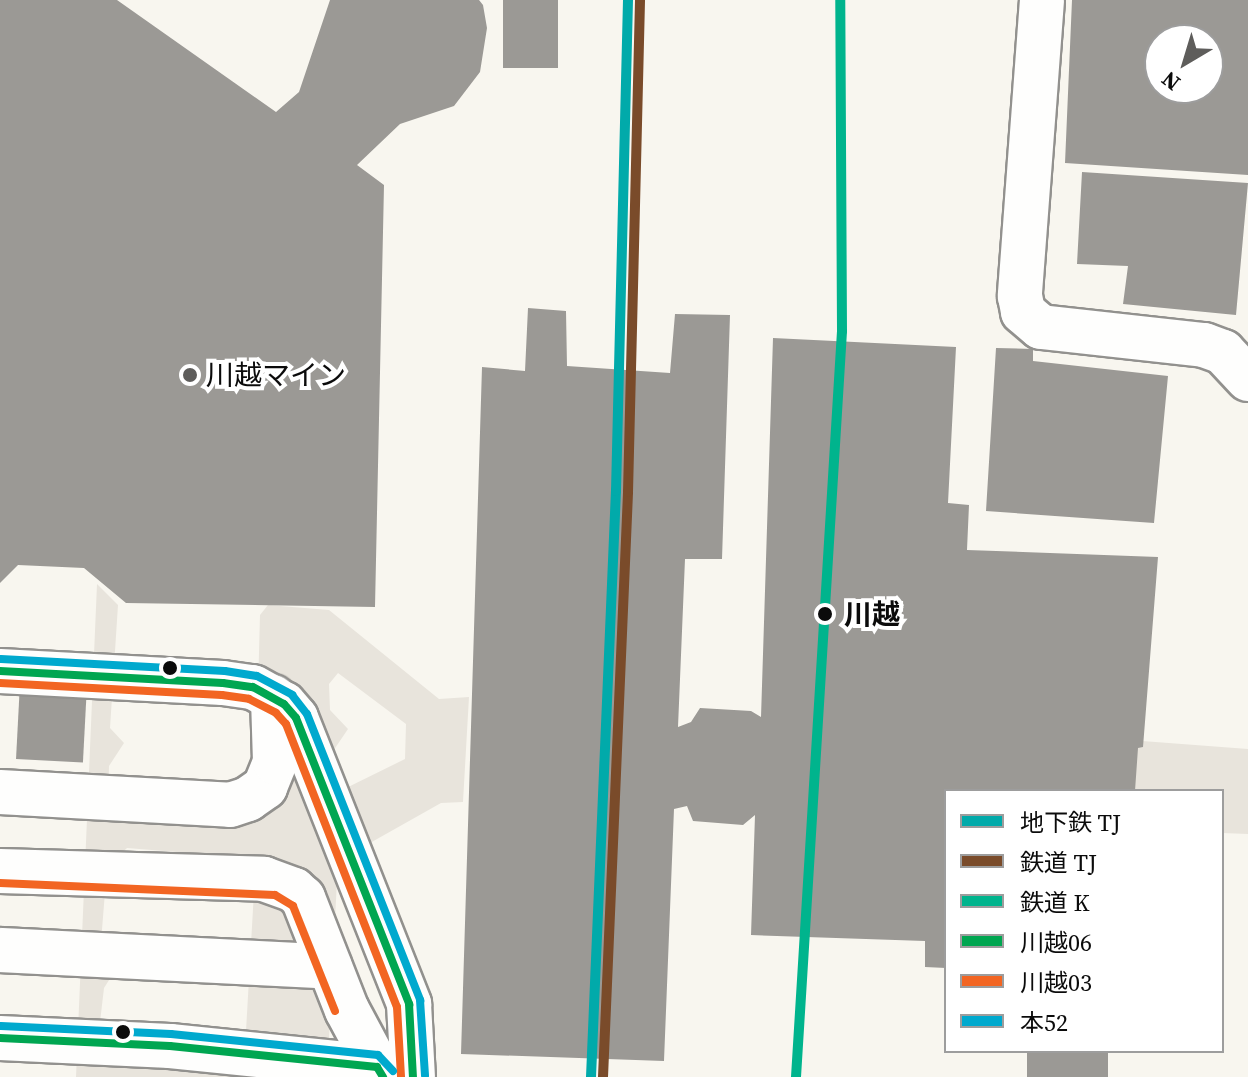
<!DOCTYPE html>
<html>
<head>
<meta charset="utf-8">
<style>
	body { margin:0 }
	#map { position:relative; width:1248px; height:1077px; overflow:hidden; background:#f8f6ef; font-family:"Source Serif 4","Noto Sans JP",serif }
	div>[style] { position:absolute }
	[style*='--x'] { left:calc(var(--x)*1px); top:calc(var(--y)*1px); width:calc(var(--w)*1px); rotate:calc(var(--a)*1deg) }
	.plaza>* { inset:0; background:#e8e4dc }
	.building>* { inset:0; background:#9b9995; transform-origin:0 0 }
	.roads { filter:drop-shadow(2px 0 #92918e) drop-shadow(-2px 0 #92918e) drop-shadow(0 2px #92918e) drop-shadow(0 -2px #92918e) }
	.minor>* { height:44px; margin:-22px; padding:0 22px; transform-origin:22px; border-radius:22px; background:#fefefd }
	.bus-1>* { height:8px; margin:-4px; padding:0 4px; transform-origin:4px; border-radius:4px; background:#00a651 }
	.bus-2>* { height:8px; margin:-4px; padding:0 4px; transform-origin:4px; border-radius:4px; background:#f26522 }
	.bus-3>* { height:8px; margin:-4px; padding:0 4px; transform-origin:4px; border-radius:4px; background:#00a9ce }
	.rail-1>* { height:10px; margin:-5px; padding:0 5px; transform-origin:5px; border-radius:5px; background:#7a4b2a }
	.rail-2>* { height:10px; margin:-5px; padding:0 5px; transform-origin:5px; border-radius:5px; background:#00b48d }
	.metro-1>* { height:10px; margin:-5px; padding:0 5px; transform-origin:5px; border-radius:5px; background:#01aaaa }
	.dots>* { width:22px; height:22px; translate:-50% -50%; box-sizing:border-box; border:4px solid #fff; border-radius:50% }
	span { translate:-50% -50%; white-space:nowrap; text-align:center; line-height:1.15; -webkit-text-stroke:8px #fff; paint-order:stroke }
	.poi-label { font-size:28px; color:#0b0b0b }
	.left { translate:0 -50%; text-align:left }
	.stop-label { font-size:28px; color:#0b0b0b; font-weight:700 }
	.legend { position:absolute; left:944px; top:789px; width:280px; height:264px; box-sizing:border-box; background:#fff; border:2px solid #9d9d9d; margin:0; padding:10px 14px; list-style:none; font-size:24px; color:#0b0b0b }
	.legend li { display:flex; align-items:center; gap:16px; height:40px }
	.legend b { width:40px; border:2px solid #9d9d9d }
	.north { position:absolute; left:1144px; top:24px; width:80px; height:80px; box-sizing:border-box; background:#fff; border:2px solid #9d9d9d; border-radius:50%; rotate:218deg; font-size:22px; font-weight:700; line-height:32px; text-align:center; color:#0b0b0b }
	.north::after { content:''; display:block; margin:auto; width:28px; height:36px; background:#5e5d5b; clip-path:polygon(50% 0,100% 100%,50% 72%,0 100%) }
</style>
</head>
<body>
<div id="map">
	<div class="plaza">
		<i style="clip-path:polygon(evenodd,97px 584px,118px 605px,110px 728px,124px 743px,109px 766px,108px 804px,129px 817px,238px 827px,255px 803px,260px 615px,268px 605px,329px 610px,439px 699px,469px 697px,463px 802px,441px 803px,338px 861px,327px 1077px,76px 1077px,97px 584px,338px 673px,406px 724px,405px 759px,334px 794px,327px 760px,348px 729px,330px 710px,329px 684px,338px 673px,97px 584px,127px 848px,238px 857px,255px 874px,246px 1031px,235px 1048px,100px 1022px,104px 988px,118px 966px,101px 942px,107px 867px,127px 848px)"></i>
		<i style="clip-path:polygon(1129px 740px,1248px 749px,1248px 834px,1222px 833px,1222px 791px,1127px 791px)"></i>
	</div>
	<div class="building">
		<i style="clip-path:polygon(0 0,117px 0,276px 112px,299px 92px,330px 0,479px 0,483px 5px,487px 28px,480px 72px,454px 106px,400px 124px,357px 165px,384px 185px,375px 607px,126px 603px,84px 568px,18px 565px,0 583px)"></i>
		<i style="left:503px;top:0;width:55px;height:68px"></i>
		<i style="clip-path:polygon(evenodd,1072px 0,1248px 0,1248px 175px,1065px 163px,1072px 0,1160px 40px,1208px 40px,1208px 88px,1160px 88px,1160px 40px)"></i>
		<i style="clip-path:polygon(1082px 172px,1248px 183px,1236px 315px,1123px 304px,1128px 266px,1077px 264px)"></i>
		<i style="clip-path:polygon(528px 308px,566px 311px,567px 366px,670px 373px,675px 314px,730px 315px,722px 559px,685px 559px,678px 727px,691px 722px,700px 708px,751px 711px,761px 717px,773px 338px,956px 347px,948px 503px,969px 505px,967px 550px,1158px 557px,1143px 747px,1138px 748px,1135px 791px,946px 791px,946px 968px,925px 967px,925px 941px,751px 935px,755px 815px,743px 825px,693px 821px,687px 806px,674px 809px,664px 1061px,461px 1054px,482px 367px,525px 371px)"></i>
		<i style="clip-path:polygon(996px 348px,1033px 349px,1033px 361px,1168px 376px,1154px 523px,986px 511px)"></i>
		<i style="left:20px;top:683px;width:67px;height:76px;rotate:3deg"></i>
		<i style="left:1027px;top:1051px;width:81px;height:26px"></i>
	</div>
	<div class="roads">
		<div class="minor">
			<i style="--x:1042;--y:0;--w:297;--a:94.3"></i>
			<i style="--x:1020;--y:296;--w:16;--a:79"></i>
			<i style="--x:1023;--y:312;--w:23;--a:40"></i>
			<i style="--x:1041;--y:327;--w:164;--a:6.3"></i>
			<i style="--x:1204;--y:345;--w:20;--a:20"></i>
			<i style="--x:1223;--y:352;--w:37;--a:47"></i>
			<i style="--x:0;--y:671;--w:223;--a:3.1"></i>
			<i style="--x:223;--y:683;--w:30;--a:8"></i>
			<i style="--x:253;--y:687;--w:35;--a:29"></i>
			<i style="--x:284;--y:704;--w:18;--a:49"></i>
			<i style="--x:296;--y:718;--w:308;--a:68.4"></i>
			<i style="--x:409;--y:1004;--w:73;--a:86.9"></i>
			<i style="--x:0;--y:792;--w:230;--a:3.2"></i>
			<i style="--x:230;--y:805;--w:19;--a:-18"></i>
			<i style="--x:248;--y:799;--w:21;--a:-35"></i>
			<i style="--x:265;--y:787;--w:27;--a:-68"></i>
			<i style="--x:275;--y:762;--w:65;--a:-91.8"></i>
			<i style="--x:0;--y:871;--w:264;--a:1.7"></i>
			<i style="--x:264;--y:879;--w:32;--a:20"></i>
			<i style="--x:294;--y:890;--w:12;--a:42"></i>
			<i style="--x:303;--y:898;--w:120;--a:68.6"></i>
			<i style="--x:347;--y:1010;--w:76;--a:61.8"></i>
			<i style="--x:0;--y:950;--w:330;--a:2.9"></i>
			<i style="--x:0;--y:1038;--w:170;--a:2.7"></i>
			<i style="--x:170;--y:1046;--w:208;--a:5.8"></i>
		</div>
	</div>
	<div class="bus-1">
		<i style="--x:0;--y:671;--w:223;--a:3.1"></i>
		<i style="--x:223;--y:683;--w:30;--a:8"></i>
		<i style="--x:253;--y:687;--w:35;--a:29"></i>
		<i style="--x:284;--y:704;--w:18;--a:49"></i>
		<i style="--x:296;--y:718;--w:308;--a:68.4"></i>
		<i style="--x:409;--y:1004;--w:73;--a:86.9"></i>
		<i style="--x:0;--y:1038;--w:170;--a:2.7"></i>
		<i style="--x:170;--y:1046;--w:208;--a:5.8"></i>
		<i style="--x:377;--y:1067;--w:12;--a:59"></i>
	</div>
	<div class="bus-2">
		<i style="--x:0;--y:683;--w:222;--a:3.1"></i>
		<i style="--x:222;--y:695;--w:27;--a:8"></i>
		<i style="--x:249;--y:699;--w:30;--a:27"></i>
		<i style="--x:276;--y:713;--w:15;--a:48"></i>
		<i style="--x:286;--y:724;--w:304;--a:68.6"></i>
		<i style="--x:397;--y:1007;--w:70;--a:86.7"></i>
		<i style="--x:0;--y:883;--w:275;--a:2.5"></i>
		<i style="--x:275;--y:895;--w:21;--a:31"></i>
		<i style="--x:293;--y:906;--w:113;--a:68.2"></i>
	</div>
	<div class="bus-3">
		<i style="--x:1;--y:659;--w:224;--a:3.1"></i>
		<i style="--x:225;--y:671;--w:32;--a:9"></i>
		<i style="--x:257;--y:676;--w:40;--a:28"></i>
		<i style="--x:292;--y:695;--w:24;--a:52"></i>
		<i style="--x:307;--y:714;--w:308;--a:68.4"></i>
		<i style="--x:420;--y:1000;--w:76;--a:86.2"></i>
		<i style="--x:1;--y:1026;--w:170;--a:2.7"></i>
		<i style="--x:171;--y:1034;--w:208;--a:5.8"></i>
		<i style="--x:378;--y:1055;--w:22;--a:47"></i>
	</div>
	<div class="rail-1">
		<i style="--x:603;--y:1077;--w:586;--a:-87.55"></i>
		<i style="--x:628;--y:492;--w:492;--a:-88.6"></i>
	</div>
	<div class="rail-2">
		<i style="--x:796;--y:1077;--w:747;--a:-86.47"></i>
		<i style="--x:842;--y:331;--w:331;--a:-90.3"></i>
	</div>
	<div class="metro-1">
		<i style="--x:591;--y:1077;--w:587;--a:-87.56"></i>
		<i style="--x:616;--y:491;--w:491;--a:-88.6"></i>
	</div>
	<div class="dots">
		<i style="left:190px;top:375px;background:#5e5d5b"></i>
		<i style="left:825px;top:614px;background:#0b0b0b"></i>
		<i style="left:170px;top:668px;background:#0b0b0b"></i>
		<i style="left:123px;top:1032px;background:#0b0b0b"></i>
	</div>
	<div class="poi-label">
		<span class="left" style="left:206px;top:375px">川越マイン</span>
	</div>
	<div class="stop-label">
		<span class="left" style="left:844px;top:614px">川越</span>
	</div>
	<ul class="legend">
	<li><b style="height:10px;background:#01aaaa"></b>地下鉄 TJ</li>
	<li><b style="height:10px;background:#7a4b2a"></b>鉄道 TJ</li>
	<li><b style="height:10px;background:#00b48d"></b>鉄道 K</li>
	<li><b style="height:10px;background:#00a651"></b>川越06</li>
	<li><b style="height:10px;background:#f26522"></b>川越03</li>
	<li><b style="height:10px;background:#00a9ce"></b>本52</li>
	</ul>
	<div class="north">N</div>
</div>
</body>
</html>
